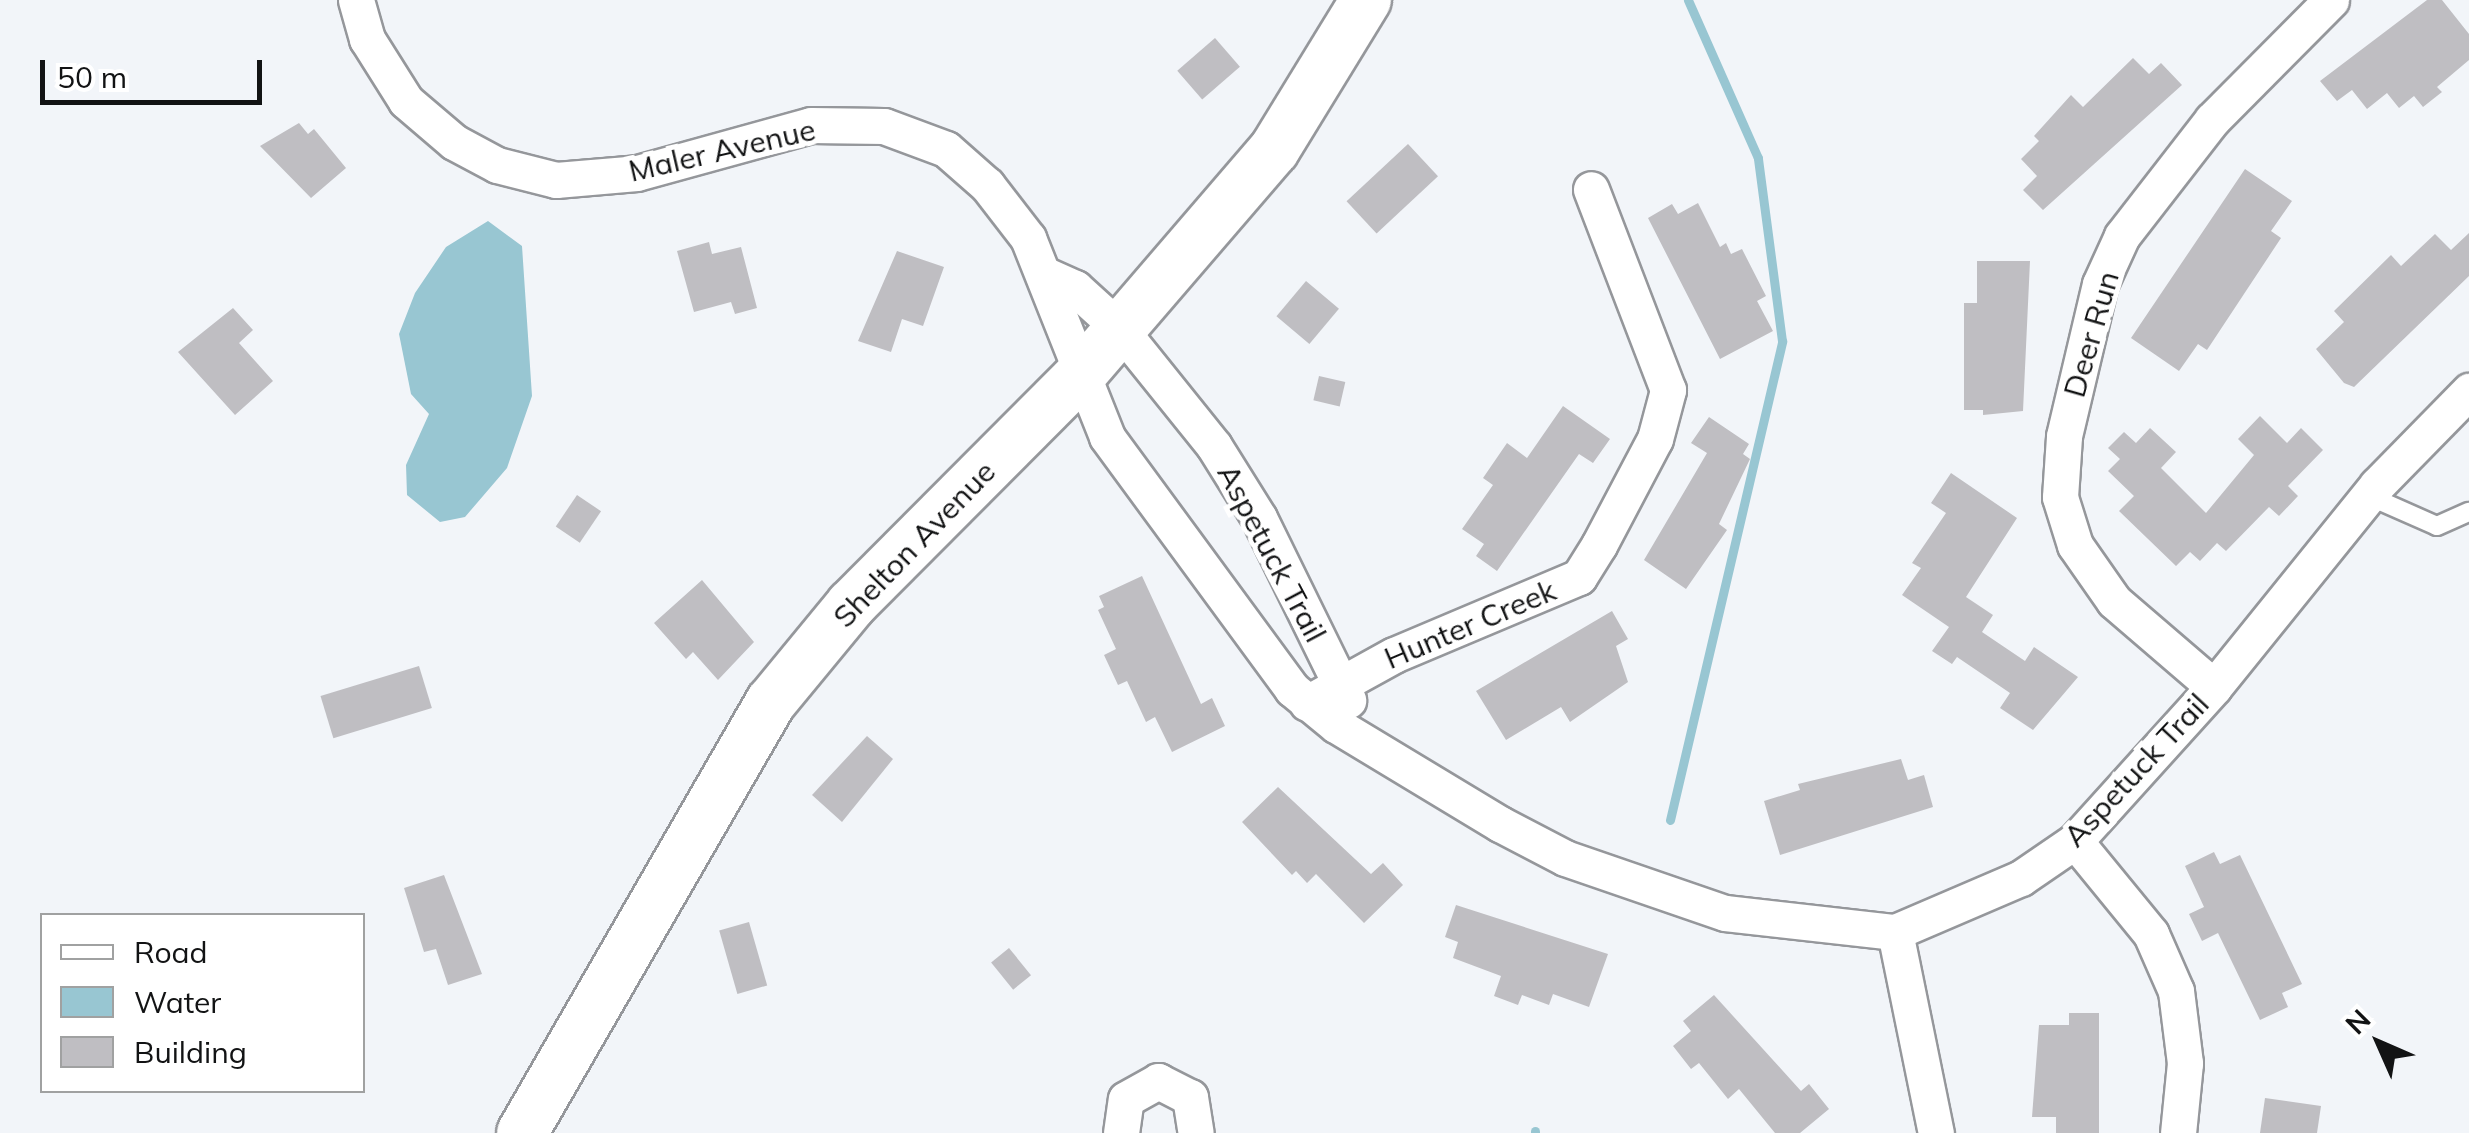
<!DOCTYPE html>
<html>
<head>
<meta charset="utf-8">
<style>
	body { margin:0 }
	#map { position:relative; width:2469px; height:1133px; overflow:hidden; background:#f2f5f9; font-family:Mulish,sans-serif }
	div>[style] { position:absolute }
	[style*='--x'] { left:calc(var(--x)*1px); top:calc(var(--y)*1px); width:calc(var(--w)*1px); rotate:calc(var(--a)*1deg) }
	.water>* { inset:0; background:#98c6d2 }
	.stream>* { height:9px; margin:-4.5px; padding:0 4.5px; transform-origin:4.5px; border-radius:4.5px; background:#98c6d2 }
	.building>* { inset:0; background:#bfbec2; transform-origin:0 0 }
	.roads { filter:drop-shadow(2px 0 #95979b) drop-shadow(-2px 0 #95979b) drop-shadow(0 2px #95979b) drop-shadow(0 -2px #95979b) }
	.lane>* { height:18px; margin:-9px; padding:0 9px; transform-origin:9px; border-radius:9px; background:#fff }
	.street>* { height:35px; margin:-17.5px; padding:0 17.5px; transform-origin:17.5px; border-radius:17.5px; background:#fff }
	.secondary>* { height:50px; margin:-25px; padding:0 25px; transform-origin:25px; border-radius:25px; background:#fff }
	span { translate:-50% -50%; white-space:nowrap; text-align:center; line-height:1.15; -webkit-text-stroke:10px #fff; paint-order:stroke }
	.street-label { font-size:30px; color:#121314 }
	.legend { position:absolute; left:40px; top:913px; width:325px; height:180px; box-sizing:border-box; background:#fff; border:2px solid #a0a1a1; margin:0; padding:12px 18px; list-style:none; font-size:30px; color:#121314 }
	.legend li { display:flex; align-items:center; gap:20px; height:50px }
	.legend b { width:50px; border:2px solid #a0a1a1 }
	.north { position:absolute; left:2329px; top:993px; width:100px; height:100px; -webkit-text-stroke:8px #fff; paint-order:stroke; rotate:315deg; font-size:28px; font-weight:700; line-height:40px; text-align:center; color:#121314 }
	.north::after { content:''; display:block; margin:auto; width:35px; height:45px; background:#121314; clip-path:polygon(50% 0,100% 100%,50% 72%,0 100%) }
	.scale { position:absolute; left:40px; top:60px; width:222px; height:45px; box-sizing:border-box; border:5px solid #121314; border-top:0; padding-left:12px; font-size:30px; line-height:35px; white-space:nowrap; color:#121314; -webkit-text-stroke:8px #fff; paint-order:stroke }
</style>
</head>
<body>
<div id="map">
	<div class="water">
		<i style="clip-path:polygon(488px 221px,522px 246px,532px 396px,507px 468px,465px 517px,440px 522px,407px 495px,406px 465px,429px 414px,411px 394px,399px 334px,415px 293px,446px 247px)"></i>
	</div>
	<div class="stream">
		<i style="--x:1670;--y:820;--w:492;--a:-76.8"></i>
		<i style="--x:1782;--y:341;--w:185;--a:-97.5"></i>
		<i style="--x:1758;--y:158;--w:173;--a:-113.9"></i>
		<i style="--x:1535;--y:1131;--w:2;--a:90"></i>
	</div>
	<div class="building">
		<i style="clip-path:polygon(2427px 0,2442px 0,2469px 34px,2469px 60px,2437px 87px,2442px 92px,2423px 107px,2414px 96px,2399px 108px,2387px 93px,2367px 109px,2352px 90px,2337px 101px,2320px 81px)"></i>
		<i style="left:1215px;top:38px;width:38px;height:50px;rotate:49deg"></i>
		<i style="clip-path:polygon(2133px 58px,2149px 74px,2161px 63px,2182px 85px,2043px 210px,2023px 190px,2037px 176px,2021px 159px,2039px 141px,2034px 136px,2071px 95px,2083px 107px)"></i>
		<i style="clip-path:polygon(299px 123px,308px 134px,314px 129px,346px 168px,311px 198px,260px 146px)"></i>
		<i style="left:1408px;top:144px;width:44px;height:84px;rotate:47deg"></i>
		<i style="clip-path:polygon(2245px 169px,2292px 201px,2271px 231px,2281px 238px,2207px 350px,2198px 344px,2179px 371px,2131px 338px)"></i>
		<i style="clip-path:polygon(1698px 203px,1720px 247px,1726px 243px,1731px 254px,1742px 249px,1766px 296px,1757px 301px,1773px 331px,1720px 359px,1648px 218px,1672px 204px,1678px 214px)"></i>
		<i style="clip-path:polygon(2469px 233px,2469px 276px,2354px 387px,2344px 383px,2316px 349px,2344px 322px,2334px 311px,2391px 255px,2401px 266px,2435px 234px,2451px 250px)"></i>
		<i style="clip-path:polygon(709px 242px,712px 254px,741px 247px,757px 308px,735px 314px,731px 302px,694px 312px,677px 251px)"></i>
		<i style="clip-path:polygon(897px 251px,944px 267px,923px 326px,902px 319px,891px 352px,858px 341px)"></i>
		<i style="clip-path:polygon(1977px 261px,2030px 261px,2023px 411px,1983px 415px,1983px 410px,1964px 410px,1964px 303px,1977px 303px)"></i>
		<i style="left:1306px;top:281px;width:43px;height:46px;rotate:40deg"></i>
		<i style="clip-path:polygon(233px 308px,253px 330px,239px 343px,273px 381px,235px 415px,178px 352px)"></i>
		<i style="left:1319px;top:376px;width:27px;height:25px;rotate:13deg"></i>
		<i style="clip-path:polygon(1563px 406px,1610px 439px,1593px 463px,1579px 454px,1497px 571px,1476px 556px,1484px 544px,1462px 529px,1493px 485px,1483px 478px,1507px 443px,1527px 458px)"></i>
		<i style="clip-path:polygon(2260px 416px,2287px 443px,2301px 428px,2323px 450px,2288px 486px,2298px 496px,2279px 516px,2269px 507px,2226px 551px,2217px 543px,2200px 561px,2190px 552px,2176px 566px,2119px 511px,2134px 496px,2108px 471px,2120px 459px,2108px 448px,2124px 432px,2136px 443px,2150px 428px,2176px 452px,2161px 468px,2206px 513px,2254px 455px,2238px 439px)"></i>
		<i style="clip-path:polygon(1709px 417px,1749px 444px,1743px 454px,1750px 459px,1719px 524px,1727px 530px,1686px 589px,1644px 560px,1707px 453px,1691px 443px)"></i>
		<i style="clip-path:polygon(1951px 473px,2017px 518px,1966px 597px,1993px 615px,1982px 632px,2025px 661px,2034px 647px,2078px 677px,2033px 730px,2000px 708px,2010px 693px,1957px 657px,1952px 664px,1932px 651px,1949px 627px,1902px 595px,1921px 568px,1912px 563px,1946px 513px,1931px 503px)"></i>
		<i style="left:577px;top:495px;width:29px;height:38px;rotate:34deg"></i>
		<i style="clip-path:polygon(1142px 576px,1201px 704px,1212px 698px,1225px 726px,1172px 752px,1155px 717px,1146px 722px,1127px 681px,1118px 685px,1104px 655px,1116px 649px,1098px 610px,1104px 607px,1099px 596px)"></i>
		<i style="clip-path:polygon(702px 580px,754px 642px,718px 680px,693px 652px,686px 659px,654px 623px)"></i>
		<i style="clip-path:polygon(1612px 611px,1628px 639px,1616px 646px,1628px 682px,1570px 722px,1561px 707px,1506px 740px,1476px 691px)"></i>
		<i style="left:419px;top:666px;width:44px;height:103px;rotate:73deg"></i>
		<i style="clip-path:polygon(867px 736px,893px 759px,842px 822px,812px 795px)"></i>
		<i style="clip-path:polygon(1901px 759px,1908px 780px,1924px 775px,1933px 807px,1780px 855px,1764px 801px,1800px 790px,1798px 784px)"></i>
		<i style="clip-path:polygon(1278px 787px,1371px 874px,1383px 863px,1403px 885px,1364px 923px,1316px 874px,1307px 883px,1296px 871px,1292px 875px,1242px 822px)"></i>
		<i style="clip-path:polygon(2214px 852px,2220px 864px,2240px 855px,2302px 984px,2282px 993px,2288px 1007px,2260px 1020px,2218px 933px,2202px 941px,2189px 914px,2204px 907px,2185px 866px)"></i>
		<i style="clip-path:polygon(444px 875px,482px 974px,448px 985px,436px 949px,424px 952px,404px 888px)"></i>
		<i style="clip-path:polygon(1456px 905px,1608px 954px,1589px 1007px,1553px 994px,1549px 1005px,1522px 995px,1518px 1005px,1494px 996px,1501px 976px,1453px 958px,1458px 942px,1445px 937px)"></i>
		<i style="left:749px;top:922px;width:66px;height:31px;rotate:74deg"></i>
		<i style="left:1009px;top:948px;width:35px;height:23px;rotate:51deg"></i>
		<i style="clip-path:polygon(1714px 995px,1801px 1091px,1809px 1084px,1829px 1109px,1800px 1133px,1775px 1133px,1739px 1089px,1728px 1099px,1699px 1063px,1691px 1069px,1673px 1046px,1691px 1031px,1683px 1021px)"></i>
		<i style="clip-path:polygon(2069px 1013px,2099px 1013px,2099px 1133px,2056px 1133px,2056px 1117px,2032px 1117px,2039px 1025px,2069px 1025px)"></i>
		<i style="clip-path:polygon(2265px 1098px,2321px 1106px,2317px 1133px,2260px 1133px)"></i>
	</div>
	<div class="roads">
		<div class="lane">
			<i style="--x:2369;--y:496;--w:74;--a:23.8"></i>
			<i style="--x:2437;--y:526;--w:35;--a:-24"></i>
		</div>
		<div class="street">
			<i style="--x:356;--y:0;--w:41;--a:74.2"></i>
			<i style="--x:367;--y:39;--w:73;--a:57.8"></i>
			<i style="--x:406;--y:101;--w:63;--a:40.5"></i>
			<i style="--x:454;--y:142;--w:49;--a:28.1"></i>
			<i style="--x:497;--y:165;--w:61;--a:14.3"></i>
			<i style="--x:556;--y:180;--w:81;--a:-4.9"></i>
			<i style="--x:637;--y:173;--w:180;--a:-15.4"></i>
			<i style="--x:811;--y:125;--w:73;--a:0.8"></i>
			<i style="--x:884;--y:126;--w:66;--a:20.4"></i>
			<i style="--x:946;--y:149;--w:55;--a:41.3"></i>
			<i style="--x:987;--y:185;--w:67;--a:52.3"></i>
			<i style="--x:1028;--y:238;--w:214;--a:68.3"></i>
			<i style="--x:1107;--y:437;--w:313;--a:53.7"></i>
			<i style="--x:1292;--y:689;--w:57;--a:39.3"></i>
			<i style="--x:1336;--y:725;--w:192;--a:31.1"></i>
			<i style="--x:1500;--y:824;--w:73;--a:27.6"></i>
			<i style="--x:1565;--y:858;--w:169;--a:19"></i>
			<i style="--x:1725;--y:913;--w:171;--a:6.4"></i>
			<i style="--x:1895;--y:932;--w:137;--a:-23.2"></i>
			<i style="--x:2021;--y:878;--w:65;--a:-34.4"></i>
			<i style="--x:2075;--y:841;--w:207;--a:-47.9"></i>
			<i style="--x:2214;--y:687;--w:260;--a:-51.1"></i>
			<i style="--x:2377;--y:485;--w:132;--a:-45.6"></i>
			<i style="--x:1048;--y:276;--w:30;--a:24"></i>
			<i style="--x:1075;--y:288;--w:61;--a:42.3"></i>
			<i style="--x:1120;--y:329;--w:150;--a:51.2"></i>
			<i style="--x:1214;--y:446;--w:85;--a:58"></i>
			<i style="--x:1259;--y:518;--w:203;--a:63.9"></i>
			<i style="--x:2214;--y:687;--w:132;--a:-139.3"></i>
			<i style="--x:2114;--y:601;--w:68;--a:-124.9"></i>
			<i style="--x:2075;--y:545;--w:50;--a:-107.4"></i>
			<i style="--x:2060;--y:497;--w:61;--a:-86.2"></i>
			<i style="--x:2064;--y:436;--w:156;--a:-76.7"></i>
			<i style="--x:2100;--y:284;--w:53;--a:-65.4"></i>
			<i style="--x:2122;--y:236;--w:147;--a:-52.2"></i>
			<i style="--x:2212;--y:120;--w:169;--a:-45.2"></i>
			<i style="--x:1307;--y:703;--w:99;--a:-28.9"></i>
			<i style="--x:1394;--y:655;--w:201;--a:-22.9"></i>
			<i style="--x:1579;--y:577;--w:38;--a:-58"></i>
			<i style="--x:1599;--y:545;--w:120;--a:-62.2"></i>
			<i style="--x:1655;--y:439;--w:51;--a:-75.1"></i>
			<i style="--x:1668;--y:390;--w:215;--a:-111"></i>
			<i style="--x:2075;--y:841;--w:120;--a:50.7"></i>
			<i style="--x:2151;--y:934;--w:62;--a:66.3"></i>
			<i style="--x:2176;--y:991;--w:73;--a:82.9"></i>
			<i style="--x:2185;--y:1063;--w:70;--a:95.7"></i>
			<i style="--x:1895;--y:932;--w:205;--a:78.5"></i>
			<i style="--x:1121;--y:1133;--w:34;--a:-82"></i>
			<i style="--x:1126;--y:1099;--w:37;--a:-29"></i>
			<i style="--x:1158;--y:1081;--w:36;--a:27"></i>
			<i style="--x:1190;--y:1097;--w:36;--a:81"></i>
		</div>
		<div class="secondary">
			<i style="--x:522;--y:1133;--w:498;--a:-60"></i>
			<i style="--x:771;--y:702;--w:126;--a:-50.5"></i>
			<i style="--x:851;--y:605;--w:327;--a:-45.1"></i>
			<i style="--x:1082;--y:373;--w:294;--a:-49.3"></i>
			<i style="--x:1274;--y:150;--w:176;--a:-58.5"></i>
		</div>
	</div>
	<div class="street-label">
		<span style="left:722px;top:150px;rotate:-13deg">Maler Avenue</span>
		<span style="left:2091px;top:334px;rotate:-74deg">Deer Run</span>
		<span style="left:914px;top:544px;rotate:-46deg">Shelton Avenue</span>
		<span style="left:1272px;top:553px;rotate:62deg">Aspetuck Trail</span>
		<span style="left:1470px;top:624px;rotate:-23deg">Hunter Creek</span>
		<span style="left:2136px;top:770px;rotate:-47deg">Aspetuck Trail</span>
	</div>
	<ul class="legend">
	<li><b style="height:12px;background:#fff"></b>Road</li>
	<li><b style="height:28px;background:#98c6d2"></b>Water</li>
	<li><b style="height:28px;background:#bfbec2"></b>Building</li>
	</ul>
	<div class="north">N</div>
	<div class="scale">50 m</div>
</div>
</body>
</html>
